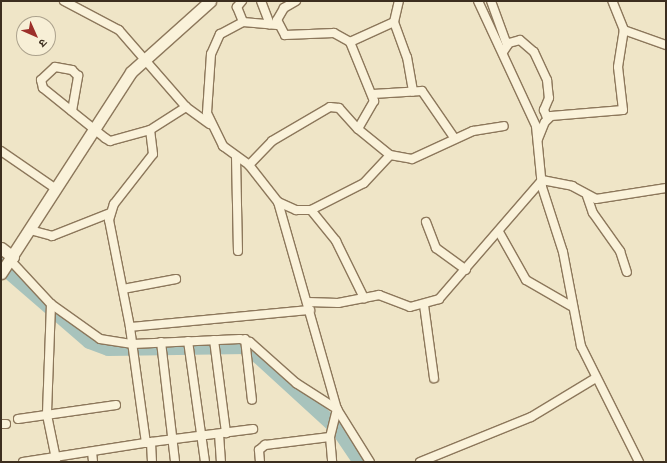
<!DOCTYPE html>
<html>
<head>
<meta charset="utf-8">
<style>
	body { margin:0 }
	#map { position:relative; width:667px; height:463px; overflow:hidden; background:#efe5c7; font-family:Literata,"Noto Sans Devanagari",serif }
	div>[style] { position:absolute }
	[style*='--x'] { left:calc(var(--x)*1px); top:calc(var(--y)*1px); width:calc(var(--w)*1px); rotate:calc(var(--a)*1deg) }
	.river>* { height:15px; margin:-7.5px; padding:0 7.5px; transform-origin:7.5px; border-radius:7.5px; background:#a8c3bc }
	.roads { filter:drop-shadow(1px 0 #8c775b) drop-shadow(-1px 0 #8c775b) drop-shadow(0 1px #8c775b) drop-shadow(0 -1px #8c775b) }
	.street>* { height:8px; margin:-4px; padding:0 4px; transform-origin:4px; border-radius:4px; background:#faf2da }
	.secondary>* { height:11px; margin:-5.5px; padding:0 5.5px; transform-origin:5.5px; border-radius:5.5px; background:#faf2da }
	span { translate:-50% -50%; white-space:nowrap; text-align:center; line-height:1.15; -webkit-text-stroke:3.5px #f7efd6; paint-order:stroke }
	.frame { position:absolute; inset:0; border:2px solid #3c2e1f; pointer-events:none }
	.north { position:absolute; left:16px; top:16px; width:40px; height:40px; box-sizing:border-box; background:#f7efd6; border:1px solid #aca28d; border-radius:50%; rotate:135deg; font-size:11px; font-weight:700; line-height:16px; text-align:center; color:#3c2e1f }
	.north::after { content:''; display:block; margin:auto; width:14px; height:18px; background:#9c2f2a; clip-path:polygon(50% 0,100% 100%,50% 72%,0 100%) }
</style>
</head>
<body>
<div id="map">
	<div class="river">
		<i style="--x:1;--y:265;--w:116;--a:40.8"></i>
		<i style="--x:89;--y:341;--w:20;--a:20"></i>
		<i style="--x:108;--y:348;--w:139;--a:-0.8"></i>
		<i style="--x:247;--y:346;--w:123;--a:42.4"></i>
		<i style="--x:338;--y:429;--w:40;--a:56"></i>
	</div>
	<div class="roads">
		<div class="street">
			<i style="--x:64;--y:1;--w:62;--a:27.8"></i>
			<i style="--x:119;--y:30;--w:102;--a:49"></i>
			<i style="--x:186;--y:107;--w:29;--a:36"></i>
			<i style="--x:242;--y:1;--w:8;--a:130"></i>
			<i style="--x:237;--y:7;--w:16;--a:68"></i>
			<i style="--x:261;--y:1;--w:25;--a:69"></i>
			<i style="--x:296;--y:1;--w:14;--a:150"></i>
			<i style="--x:284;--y:8;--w:14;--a:120"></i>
			<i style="--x:277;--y:20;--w:17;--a:62"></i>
			<i style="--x:285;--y:35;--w:49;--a:-2.3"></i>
			<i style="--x:334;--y:33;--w:18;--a:29"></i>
			<i style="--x:350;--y:42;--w:48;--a:-24.4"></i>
			<i style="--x:394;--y:22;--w:22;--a:-77"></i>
			<i style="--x:478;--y:1;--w:138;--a:65.1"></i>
			<i style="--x:536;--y:126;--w:61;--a:84.4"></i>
			<i style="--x:542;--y:187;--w:68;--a:72.1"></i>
			<i style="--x:563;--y:252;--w:96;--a:79.2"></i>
			<i style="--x:581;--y:346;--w:130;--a:63.4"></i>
			<i style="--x:491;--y:1;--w:47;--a:70"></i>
			<i style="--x:394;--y:22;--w:37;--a:70"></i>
			<i style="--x:407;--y:57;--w:35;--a:80"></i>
			<i style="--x:277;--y:25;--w:34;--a:-175"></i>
			<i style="--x:243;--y:22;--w:26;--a:152"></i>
			<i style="--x:220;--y:34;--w:22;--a:114"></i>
			<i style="--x:211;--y:54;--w:59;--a:93.9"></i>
			<i style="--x:207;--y:113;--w:37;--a:64"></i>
			<i style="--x:223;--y:146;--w:32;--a:36"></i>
			<i style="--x:249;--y:165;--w:47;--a:51.9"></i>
			<i style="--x:278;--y:202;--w:215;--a:74.1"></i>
			<i style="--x:337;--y:409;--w:29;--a:104"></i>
			<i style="--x:330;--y:437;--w:25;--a:85"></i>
			<i style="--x:624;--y:30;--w:45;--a:19.7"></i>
			<i style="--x:350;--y:42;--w:64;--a:67.9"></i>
			<i style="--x:374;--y:101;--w:32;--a:120"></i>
			<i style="--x:358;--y:129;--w:41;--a:39.1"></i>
			<i style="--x:390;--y:155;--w:22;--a:10"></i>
			<i style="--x:412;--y:159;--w:67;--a:-24.7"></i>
			<i style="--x:473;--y:131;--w:31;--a:-9"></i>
			<i style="--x:503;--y:52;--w:11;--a:-56"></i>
			<i style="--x:509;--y:43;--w:11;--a:-15"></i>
			<i style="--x:520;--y:40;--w:18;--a:41"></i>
			<i style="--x:534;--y:52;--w:31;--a:65"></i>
			<i style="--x:547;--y:80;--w:18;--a:84"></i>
			<i style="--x:549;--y:98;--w:13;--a:113"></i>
			<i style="--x:544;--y:110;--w:9;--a:69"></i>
			<i style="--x:373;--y:94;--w:49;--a:-3.5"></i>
			<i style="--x:422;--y:91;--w:58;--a:55.5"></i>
			<i style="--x:72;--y:111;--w:36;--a:-80"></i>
			<i style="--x:78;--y:76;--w:8;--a:-135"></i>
			<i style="--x:72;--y:70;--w:17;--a:-170"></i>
			<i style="--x:55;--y:67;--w:19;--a:137"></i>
			<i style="--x:41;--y:80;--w:8;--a:76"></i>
			<i style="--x:43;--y:88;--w:80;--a:38.9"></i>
			<i style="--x:105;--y:138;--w:6;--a:31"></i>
			<i style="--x:110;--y:141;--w:41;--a:-15.4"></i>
			<i style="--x:150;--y:130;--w:43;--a:-32.6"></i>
			<i style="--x:538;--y:139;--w:18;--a:-68"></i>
			<i style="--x:545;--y:122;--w:8;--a:-45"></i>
			<i style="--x:551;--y:116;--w:72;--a:-4.8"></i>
			<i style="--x:623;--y:110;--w:43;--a:-96.6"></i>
			<i style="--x:618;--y:67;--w:37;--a:-81"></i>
			<i style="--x:624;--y:30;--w:31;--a:-112"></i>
			<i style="--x:1;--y:151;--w:67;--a:34.6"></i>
			<i style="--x:236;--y:157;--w:94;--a:88.8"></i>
			<i style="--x:249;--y:165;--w:33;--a:-46"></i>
			<i style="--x:272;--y:141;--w:67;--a:-30.4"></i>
			<i style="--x:330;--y:107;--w:9;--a:6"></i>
			<i style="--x:339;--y:108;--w:28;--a:48"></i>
			<i style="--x:587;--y:196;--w:18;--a:71"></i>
			<i style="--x:593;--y:213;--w:47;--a:54.6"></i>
			<i style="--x:620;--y:251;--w:22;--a:72"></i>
			<i style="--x:278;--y:202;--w:20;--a:24"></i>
			<i style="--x:296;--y:210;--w:15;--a:0"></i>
			<i style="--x:311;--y:210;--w:59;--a:-27"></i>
			<i style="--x:364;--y:183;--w:38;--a:-47"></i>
			<i style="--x:311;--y:210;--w:40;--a:51"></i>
			<i style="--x:336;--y:241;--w:64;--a:63.8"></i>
			<i style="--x:426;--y:222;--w:28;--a:69"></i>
			<i style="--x:436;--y:248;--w:37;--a:36"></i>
			<i style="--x:30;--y:230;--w:23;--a:15"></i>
			<i style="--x:52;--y:236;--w:62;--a:-21.6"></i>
			<i style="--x:499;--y:232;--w:55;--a:60.6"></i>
			<i style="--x:526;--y:280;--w:52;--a:30"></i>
			<i style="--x:11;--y:261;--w:59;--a:47.1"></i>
			<i style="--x:51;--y:304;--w:60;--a:35.5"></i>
			<i style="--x:100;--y:339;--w:33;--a:9"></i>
			<i style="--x:133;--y:344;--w:107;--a:-2.7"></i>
			<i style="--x:240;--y:339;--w:10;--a:17"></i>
			<i style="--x:250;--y:342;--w:62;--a:41.7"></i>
			<i style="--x:296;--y:383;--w:49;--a:32.4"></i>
			<i style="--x:337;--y:409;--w:62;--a:58.1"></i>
			<i style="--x:123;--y:289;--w:54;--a:-10.7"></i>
			<i style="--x:308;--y:302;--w:30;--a:2"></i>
			<i style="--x:338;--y:303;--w:42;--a:-11"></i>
			<i style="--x:379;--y:295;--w:33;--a:21"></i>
			<i style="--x:410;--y:307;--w:30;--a:-15"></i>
			<i style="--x:439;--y:299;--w:157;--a:-49.1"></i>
			<i style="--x:542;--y:180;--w:31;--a:11"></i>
			<i style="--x:572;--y:186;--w:27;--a:28"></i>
			<i style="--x:596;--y:199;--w:71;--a:-8.9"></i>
			<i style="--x:51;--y:304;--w:111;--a:92.1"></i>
			<i style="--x:47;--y:415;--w:45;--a:78.4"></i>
			<i style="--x:424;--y:305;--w:74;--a:82.2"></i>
			<i style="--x:130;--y:327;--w:181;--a:-5.4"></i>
			<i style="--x:245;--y:339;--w:61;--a:83.5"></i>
			<i style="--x:214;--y:340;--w:94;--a:82.6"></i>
			<i style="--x:188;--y:341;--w:122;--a:82"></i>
			<i style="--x:161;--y:342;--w:121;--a:83.3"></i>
			<i style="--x:18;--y:419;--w:99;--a:-8.1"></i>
			<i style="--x:1;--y:424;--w:5;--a:0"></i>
			<i style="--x:219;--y:434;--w:28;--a:86"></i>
			<i style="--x:146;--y:443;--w:117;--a:-97.9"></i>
			<i style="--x:130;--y:327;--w:109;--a:-101.1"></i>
			<i style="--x:109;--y:220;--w:17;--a:-73"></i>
			<i style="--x:114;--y:204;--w:63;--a:-52"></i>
			<i style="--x:153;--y:154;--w:24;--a:-97"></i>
			<i style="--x:92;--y:452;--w:10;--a:84"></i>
			<i style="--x:23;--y:462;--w:130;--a:-8.9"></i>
			<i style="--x:152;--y:462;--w:20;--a:-93"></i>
			<i style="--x:151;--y:442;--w:103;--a:-7.3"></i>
			<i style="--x:260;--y:462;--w:12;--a:-95"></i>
			<i style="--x:259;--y:450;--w:8;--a:-40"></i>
			<i style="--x:265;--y:445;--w:65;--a:-7"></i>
			<i style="--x:420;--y:462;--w:120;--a:-22.1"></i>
			<i style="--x:531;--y:417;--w:74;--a:-31.1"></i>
		</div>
		<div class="secondary">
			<i style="--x:1;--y:248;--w:15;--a:37"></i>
			<i style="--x:1;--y:273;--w:239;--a:-57.1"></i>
			<i style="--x:131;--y:72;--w:106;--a:-41.9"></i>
		</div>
	</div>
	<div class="frame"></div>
	<div class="north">उ</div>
</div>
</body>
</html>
